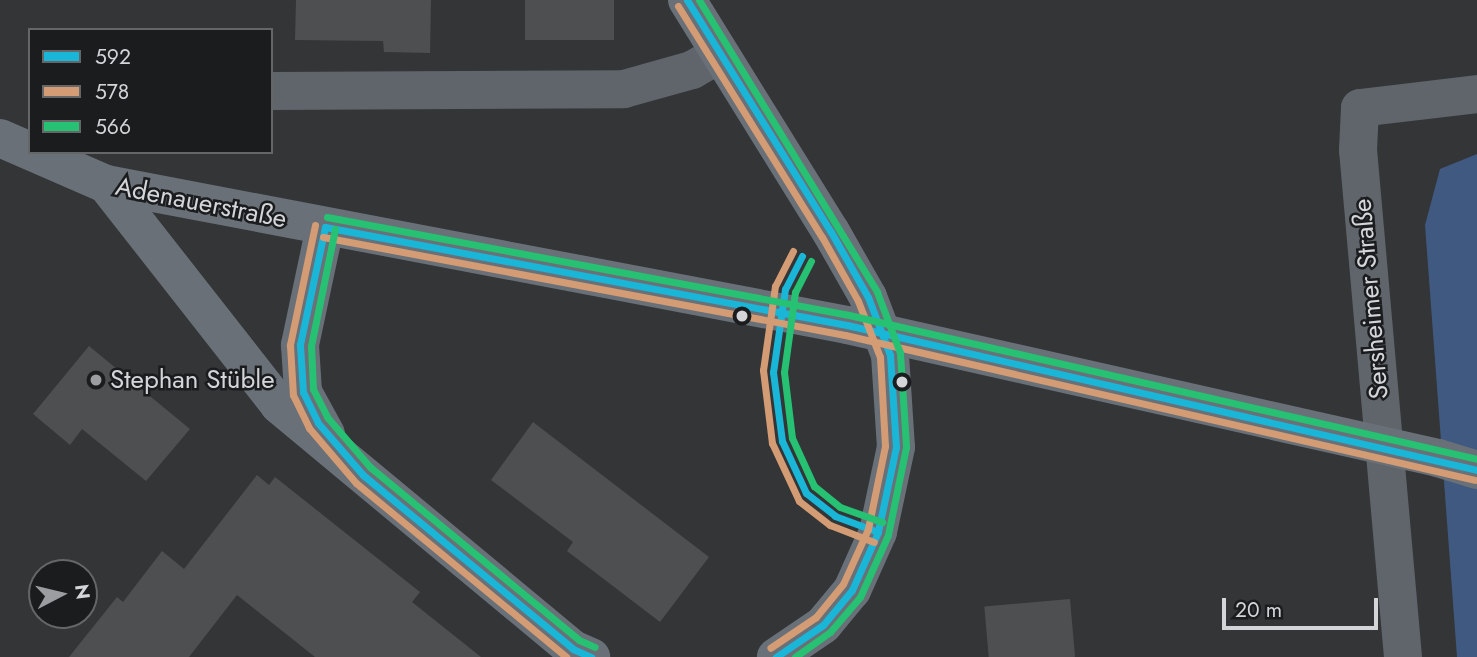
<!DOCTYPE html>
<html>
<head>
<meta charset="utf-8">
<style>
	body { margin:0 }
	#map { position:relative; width:1477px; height:657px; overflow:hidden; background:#333537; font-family:Jost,sans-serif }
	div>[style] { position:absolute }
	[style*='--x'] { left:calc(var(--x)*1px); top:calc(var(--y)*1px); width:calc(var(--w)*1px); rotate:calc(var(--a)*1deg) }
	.green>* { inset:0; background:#3f5980 }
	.building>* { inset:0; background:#4d4f50; transform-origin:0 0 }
	.street>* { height:38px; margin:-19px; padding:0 19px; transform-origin:19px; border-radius:19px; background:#60656c }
	.secondary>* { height:38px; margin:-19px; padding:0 19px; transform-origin:19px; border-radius:19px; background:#697078 }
	.secondary-bridge>* { height:38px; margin:-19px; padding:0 19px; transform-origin:19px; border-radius:19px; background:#697078 }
	.bus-1>* { height:7px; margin:-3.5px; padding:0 3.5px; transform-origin:3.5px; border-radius:3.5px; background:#1ab6d8 }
	.bus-2>* { height:7px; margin:-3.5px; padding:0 3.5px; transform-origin:3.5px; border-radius:3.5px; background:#d39c74 }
	.bus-3>* { height:7px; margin:-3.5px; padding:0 3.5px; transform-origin:3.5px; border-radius:3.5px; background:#26c172 }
	.dots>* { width:19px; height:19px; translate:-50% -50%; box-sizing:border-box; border:4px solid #1b1c1e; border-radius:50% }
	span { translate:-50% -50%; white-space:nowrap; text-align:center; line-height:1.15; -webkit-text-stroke:5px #1b1c1e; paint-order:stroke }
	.street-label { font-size:26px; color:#d3d5d8 }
	.poi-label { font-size:26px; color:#d3d5d8 }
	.left { translate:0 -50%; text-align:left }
	.legend { position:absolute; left:28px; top:28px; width:245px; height:126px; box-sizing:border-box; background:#1b1c1e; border:2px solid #656668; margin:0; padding:9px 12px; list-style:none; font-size:21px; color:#d3d5d8 }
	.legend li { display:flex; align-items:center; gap:14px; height:35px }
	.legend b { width:35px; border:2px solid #656668 }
	.north { position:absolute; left:28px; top:559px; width:70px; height:70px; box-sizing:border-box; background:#1b1c1e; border:2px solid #656668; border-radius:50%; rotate:83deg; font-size:19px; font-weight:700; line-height:28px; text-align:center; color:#d3d5d8 }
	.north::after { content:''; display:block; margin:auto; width:24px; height:32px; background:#9b9da0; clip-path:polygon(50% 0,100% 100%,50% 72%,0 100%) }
	.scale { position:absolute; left:1222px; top:598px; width:156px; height:32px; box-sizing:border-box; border:4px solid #d3d5d8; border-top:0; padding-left:9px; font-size:21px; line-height:24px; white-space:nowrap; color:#d3d5d8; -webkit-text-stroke:5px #1b1c1e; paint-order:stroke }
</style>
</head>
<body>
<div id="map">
	<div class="green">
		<i style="clip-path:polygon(1477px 154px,1477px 657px,1457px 657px,1425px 225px,1440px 169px)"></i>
	</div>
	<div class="building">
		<i style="clip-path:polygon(296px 0,431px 0,430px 53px,384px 52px,383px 41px,295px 40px)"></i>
		<i style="left:525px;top:0;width:89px;height:40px"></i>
		<i style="clip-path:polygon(89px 346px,190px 429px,146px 481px,82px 429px,70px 445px,33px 414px)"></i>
		<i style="clip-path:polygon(533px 422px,709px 557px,660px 622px,567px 551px,573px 542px,491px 480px)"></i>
		<i style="clip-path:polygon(257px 475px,269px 485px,275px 477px,420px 592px,412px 602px,481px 657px,315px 657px,237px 595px,189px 657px,69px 657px,117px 597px,123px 602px,162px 551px,184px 569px)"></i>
		<i style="left:1070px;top:599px;width:58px;height:86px;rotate:85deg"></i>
	</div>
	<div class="street">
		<i style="--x:271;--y:91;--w:353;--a:-0.3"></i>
		<i style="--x:624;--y:89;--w:71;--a:-15.6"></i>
		<i style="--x:692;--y:70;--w:32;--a:-30"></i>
		<i style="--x:1403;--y:657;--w:509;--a:-95.07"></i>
		<i style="--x:1358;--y:150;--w:42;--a:-87.3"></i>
		<i style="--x:1360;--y:108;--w:118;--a:-6.8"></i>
	</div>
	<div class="secondary">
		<i style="--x:687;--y:0;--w:273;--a:58.2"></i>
		<i style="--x:831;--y:232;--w:75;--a:60.4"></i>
		<i style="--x:868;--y:297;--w:62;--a:69.2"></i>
		<i style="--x:890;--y:355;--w:92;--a:86.3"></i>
		<i style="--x:896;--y:447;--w:87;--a:102"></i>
		<i style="--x:878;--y:532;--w:64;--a:114.1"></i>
		<i style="--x:852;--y:590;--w:45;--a:129.6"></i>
		<i style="--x:823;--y:625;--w:57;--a:145.8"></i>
		<i style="--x:0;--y:138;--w:116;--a:23.5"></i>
		<i style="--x:106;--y:184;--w:754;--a:10.77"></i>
		<i style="--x:106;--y:184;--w:281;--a:51.9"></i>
		<i style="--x:279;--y:405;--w:382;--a:39.7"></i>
		<i style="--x:573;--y:649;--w:20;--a:24"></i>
		<i style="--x:325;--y:227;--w:121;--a:102"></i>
		<i style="--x:300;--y:345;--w:47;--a:86.3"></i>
		<i style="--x:303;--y:392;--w:48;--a:61.3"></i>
		<i style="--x:1438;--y:458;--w:41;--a:17.1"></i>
	</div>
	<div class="secondary-bridge">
		<i style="--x:847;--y:325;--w:606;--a:12.68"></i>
	</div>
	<div class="bus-1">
		<i style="--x:687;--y:0;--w:273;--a:58.2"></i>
		<i style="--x:831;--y:232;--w:75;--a:60.4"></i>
		<i style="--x:868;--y:297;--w:62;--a:69.2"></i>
		<i style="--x:890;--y:355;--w:92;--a:86.3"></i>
		<i style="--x:896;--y:447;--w:87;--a:102"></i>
		<i style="--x:878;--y:532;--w:64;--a:114.1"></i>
		<i style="--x:852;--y:590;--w:45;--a:129.6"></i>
		<i style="--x:823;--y:625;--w:57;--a:145.8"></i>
		<i style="--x:325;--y:227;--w:531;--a:10.63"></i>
		<i style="--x:847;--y:325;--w:646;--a:12.96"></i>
		<i style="--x:325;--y:227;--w:121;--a:102"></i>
		<i style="--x:300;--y:345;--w:47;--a:86.3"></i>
		<i style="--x:303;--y:392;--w:34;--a:64"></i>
		<i style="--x:318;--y:423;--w:69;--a:49.1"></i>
		<i style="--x:363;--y:475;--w:273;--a:39.6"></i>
		<i style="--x:573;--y:649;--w:20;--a:24"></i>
		<i style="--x:802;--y:256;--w:37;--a:117"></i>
		<i style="--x:785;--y:289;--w:84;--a:98.2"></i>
		<i style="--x:773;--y:372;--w:70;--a:82.6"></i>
		<i style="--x:782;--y:441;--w:57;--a:65.2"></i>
		<i style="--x:806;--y:493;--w:37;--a:38"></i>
		<i style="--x:835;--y:516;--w:46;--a:20.4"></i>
	</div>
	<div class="bus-2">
		<i style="--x:678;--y:6;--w:272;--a:58.1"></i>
		<i style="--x:822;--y:237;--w:73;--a:60.6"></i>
		<i style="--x:858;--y:301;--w:60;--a:68.6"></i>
		<i style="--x:880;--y:357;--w:89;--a:86.8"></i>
		<i style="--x:885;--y:446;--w:85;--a:101.6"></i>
		<i style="--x:868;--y:529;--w:60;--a:114.4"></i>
		<i style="--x:843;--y:584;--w:43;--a:129.3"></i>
		<i style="--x:816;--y:617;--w:55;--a:146"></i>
		<i style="--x:315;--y:225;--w:123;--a:101.8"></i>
		<i style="--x:290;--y:345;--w:50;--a:86.6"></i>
		<i style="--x:293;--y:395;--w:37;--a:64"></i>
		<i style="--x:309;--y:428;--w:72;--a:49.5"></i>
		<i style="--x:356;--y:483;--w:273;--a:39.6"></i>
		<i style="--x:323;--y:237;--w:531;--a:10.63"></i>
		<i style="--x:845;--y:335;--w:646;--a:12.96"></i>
		<i style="--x:793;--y:251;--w:39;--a:117"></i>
		<i style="--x:775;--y:286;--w:85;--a:98.1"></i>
		<i style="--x:763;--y:370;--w:74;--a:83"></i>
		<i style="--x:772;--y:443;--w:64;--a:65"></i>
		<i style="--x:799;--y:501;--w:39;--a:38"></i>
		<i style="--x:830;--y:525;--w:47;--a:21.1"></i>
	</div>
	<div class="bus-3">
		<i style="--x:699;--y:0;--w:342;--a:58.6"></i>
		<i style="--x:877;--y:292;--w:65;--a:69.3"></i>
		<i style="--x:900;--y:353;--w:94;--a:86.3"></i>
		<i style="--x:906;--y:447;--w:90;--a:101.6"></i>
		<i style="--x:888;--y:535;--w:68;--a:114.3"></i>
		<i style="--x:860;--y:597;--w:46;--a:130.6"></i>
		<i style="--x:830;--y:632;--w:43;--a:144.5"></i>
		<i style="--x:327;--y:217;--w:531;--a:10.63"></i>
		<i style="--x:849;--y:315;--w:644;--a:12.91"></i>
		<i style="--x:335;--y:229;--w:119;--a:101.6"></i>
		<i style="--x:311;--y:346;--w:43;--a:87.3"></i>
		<i style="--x:313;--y:389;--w:31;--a:63"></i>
		<i style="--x:327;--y:417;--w:66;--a:49.3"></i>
		<i style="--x:370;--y:467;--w:271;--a:39.6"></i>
		<i style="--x:579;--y:640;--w:17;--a:24"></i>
		<i style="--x:811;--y:261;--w:35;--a:117"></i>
		<i style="--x:795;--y:292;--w:81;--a:97.8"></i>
		<i style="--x:784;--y:372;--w:66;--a:83.1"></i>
		<i style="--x:792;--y:438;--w:53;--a:65.4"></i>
		<i style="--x:814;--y:486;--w:33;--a:39"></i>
		<i style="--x:840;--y:507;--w:45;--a:19.7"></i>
	</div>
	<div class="dots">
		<i style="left:742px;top:316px;background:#d3d5d8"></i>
		<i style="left:96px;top:380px;background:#9b9da0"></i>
		<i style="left:902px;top:382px;background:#d3d5d8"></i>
	</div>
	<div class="street-label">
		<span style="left:201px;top:203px;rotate:11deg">Adenauerstraße</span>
		<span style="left:1371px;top:299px;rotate:-95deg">Sersheimer Straße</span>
	</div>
	<div class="poi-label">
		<span class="left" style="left:110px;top:380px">Stephan Stüble</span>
	</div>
	<ul class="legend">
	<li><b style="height:9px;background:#1ab6d8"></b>592</li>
	<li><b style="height:9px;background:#d39c74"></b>578</li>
	<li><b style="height:9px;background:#26c172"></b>566</li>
	</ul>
	<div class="north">N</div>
	<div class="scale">20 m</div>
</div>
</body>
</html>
